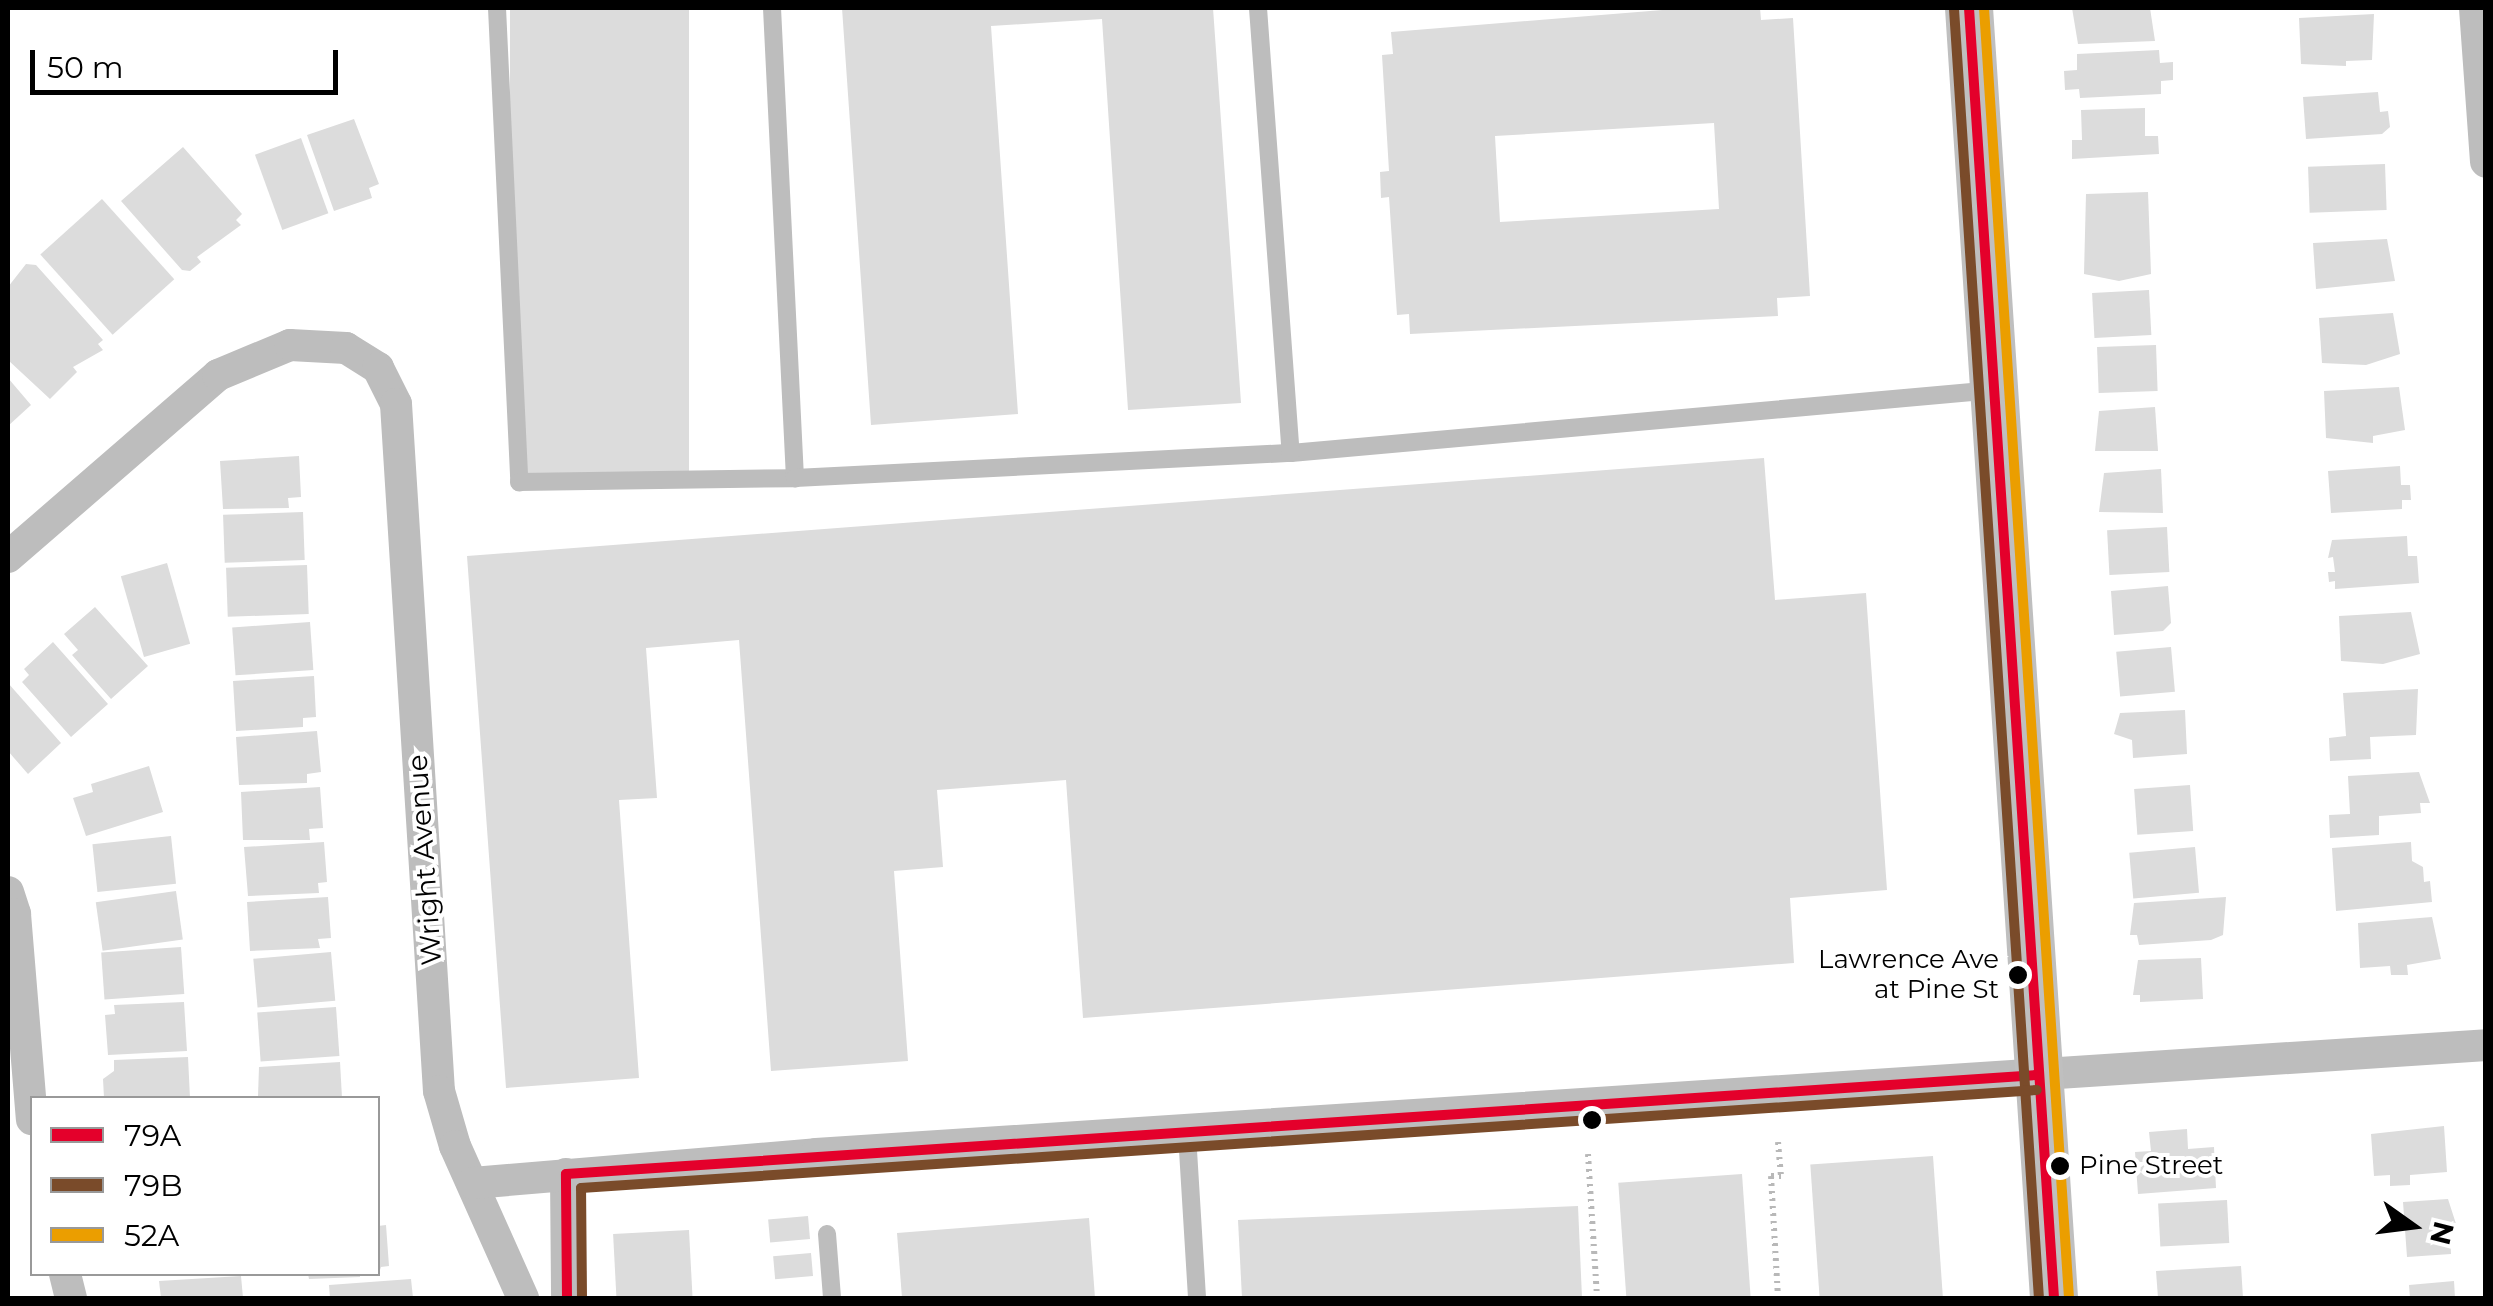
<!DOCTYPE html>
<html>
<head>
<meta charset="utf-8">
<style>
	body { margin:0 }
	#map { position:relative; width:2493px; height:1306px; overflow:hidden; background:#fff; font-family:Montserrat,sans-serif }
	div>[style] { position:absolute }
	[style*='--x'] { left:calc(var(--x)*1px); top:calc(var(--y)*1px); width:calc(var(--w)*1px); rotate:calc(var(--a)*1deg) }
	.building>* { inset:0; background:#dcdcdc; transform-origin:0 0 }
	.path>* { height:6px; margin-top:-3px; transform-origin:0; background:repeating-linear-gradient(90deg,#b8b8b8 0 2.5px,transparent 0 7.5px) }
	.lane>* { height:18px; margin:-9px; padding:0 9px; transform-origin:9px; border-radius:9px; background:#bdbdbd }
	.street>* { height:32px; margin:-16px; padding:0 16px; transform-origin:16px; border-radius:16px; background:#bdbdbd }
	.secondary>* { height:48px; margin:-24px; padding:0 24px; transform-origin:24px; border-radius:24px; background:#bfbfbf }
	.bus-1>* { height:10px; margin:-5px; padding:0 5px; transform-origin:5px; border-radius:5px; background:#e4002b }
	.bus-2>* { height:10px; margin:-5px; padding:0 5px; transform-origin:5px; border-radius:5px; background:#7a4b2a }
	.bus-3>* { height:10px; margin:-5px; padding:0 5px; transform-origin:5px; border-radius:5px; background:#eb9e00 }
	.dots>* { width:28px; height:28px; translate:-50% -50%; box-sizing:border-box; border:5px solid #fff; border-radius:50% }
	span { translate:-50% -50%; white-space:nowrap; text-align:center; line-height:1.15; -webkit-text-stroke:8px #fff; paint-order:stroke }
	.bus-label { font-size:26px; color:#000 }
	.right { translate:-100% -50%; text-align:right }
	.left { translate:0 -50%; text-align:left }
	.street-label { font-size:28px; color:#000 }
	.frame { position:absolute; inset:0; border:10px solid #000; pointer-events:none }
	.legend { position:absolute; left:30px; top:1096px; width:350px; height:180px; box-sizing:border-box; background:#fff; border:2px solid #999; margin:0; padding:12px 18px; list-style:none; font-size:30px; color:#000 }
	.legend li { display:flex; align-items:center; gap:20px; height:50px }
	.legend b { width:50px; border:2px solid #999 }
	.north { position:absolute; left:2363px; top:1176px; width:100px; height:100px; -webkit-text-stroke:8px #fff; paint-order:stroke; rotate:104deg; font-size:28px; font-weight:700; line-height:40px; text-align:center; color:#000 }
	.north::after { content:''; display:block; margin:auto; width:35px; height:45px; background:#000; clip-path:polygon(50% 0,100% 100%,50% 72%,0 100%) }
	.scale { position:absolute; left:30px; top:50px; width:308px; height:45px; box-sizing:border-box; border:5px solid #000; border-top:0; padding-left:12px; font-size:30px; line-height:35px; white-space:nowrap; color:#000; -webkit-text-stroke:8px #fff; paint-order:stroke }
</style>
</head>
<body>
<div id="map">
	<div class="building">
		<i style="left:510px;top:8px;width:179px;height:469px"></i>
		<i style="clip-path:polygon(842px 8px,1213px 8px,1241px 403px,1128px 410px,1102px 19px,991px 26px,1018px 414px,871px 425px)"></i>
		<i style="clip-path:polygon(evenodd,1687px 8px,1760px 8px,1761px 20px,1793px 18px,1810px 296px,1777px 298px,1778px 316px,1410px 334px,1409px 314px,1397px 315px,1389px 197px,1381px 198px,1380px 172px,1389px 171px,1382px 55px,1393px 54px,1391px 32px,1687px 8px,1714px 123px,1719px 209px,1500px 222px,1495px 136px,1714px 123px)"></i>
		<i style="clip-path:polygon(2072px 8px,2150px 8px,2155px 41px,2078px 44px)"></i>
		<i style="clip-path:polygon(2374px 14px,2372px 60px,2346px 61px,2346px 66px,2301px 64px,2299px 18px)"></i>
		<i style="clip-path:polygon(2159px 50px,2160px 63px,2173px 62px,2173px 80px,2161px 81px,2161px 94px,2080px 98px,2079px 89px,2065px 90px,2064px 71px,2077px 70px,2077px 54px)"></i>
		<i style="clip-path:polygon(2378px 92px,2380px 112px,2388px 111px,2390px 127px,2382px 134px,2306px 139px,2303px 97px)"></i>
		<i style="clip-path:polygon(2145px 108px,2145px 136px,2158px 136px,2159px 154px,2072px 159px,2072px 140px,2082px 140px,2081px 110px)"></i>
		<i style="clip-path:polygon(354px 119px,379px 184px,369px 188px,372px 198px,334px 211px,307px 135px)"></i>
		<i style="left:301px;top:138px;width:80px;height:49px;rotate:70deg"></i>
		<i style="clip-path:polygon(183px 147px,242px 214px,236px 220px,241px 225px,197px 257px,201px 262px,190px 271px,182px 270px,121px 201px)"></i>
		<i style="left:2385px;top:164px;width:46px;height:77px;rotate:88deg"></i>
		<i style="clip-path:polygon(2148px 192px,2151px 274px,2119px 281px,2084px 274px,2086px 194px)"></i>
		<i style="left:102px;top:199px;width:108px;height:83px;rotate:48deg"></i>
		<i style="clip-path:polygon(2387px 239px,2395px 281px,2316px 289px,2313px 243px)"></i>
		<i style="clip-path:polygon(26px 264px,36px 265px,103px 340px,98px 344px,103px 350px,73px 367px,77px 372px,50px 399px,8px 360px,8px 287px)"></i>
		<i style="left:2149px;top:290px;width:45px;height:57px;rotate:87deg"></i>
		<i style="clip-path:polygon(2393px 313px,2400px 354px,2366px 365px,2322px 363px,2319px 318px)"></i>
		<i style="left:2156px;top:345px;width:46px;height:59px;rotate:88deg"></i>
		<i style="clip-path:polygon(8px 378px,31px 405px,8px 426px)"></i>
		<i style="clip-path:polygon(2399px 387px,2405px 430px,2373px 436px,2373px 443px,2326px 438px,2324px 391px)"></i>
		<i style="clip-path:polygon(2155px 407px,2158px 451px,2095px 451px,2099px 411px)"></i>
		<i style="clip-path:polygon(299px 456px,301px 497px,288px 498px,289px 508px,223px 509px,220px 461px)"></i>
		<i style="clip-path:polygon(1764px 458px,1775px 600px,1866px 593px,1887px 890px,1790px 898px,1794px 963px,1083px 1018px,1066px 780px,937px 790px,943px 867px,894px 871px,908px 1061px,771px 1071px,739px 640px,646px 648px,657px 798px,619px 800px,639px 1078px,506px 1088px,467px 556px)"></i>
		<i style="clip-path:polygon(2400px 466px,2401px 485px,2410px 485px,2411px 500px,2402px 500px,2402px 509px,2331px 513px,2328px 471px)"></i>
		<i style="clip-path:polygon(2161px 469px,2163px 513px,2099px 512px,2104px 473px)"></i>
		<i style="left:303px;top:512px;width:48px;height:80px;rotate:88deg"></i>
		<i style="left:2167px;top:527px;width:45px;height:60px;rotate:87deg"></i>
		<i style="clip-path:polygon(2407px 536px,2408px 556px,2417px 556px,2419px 583px,2335px 589px,2335px 581px,2329px 582px,2328px 572px,2335px 572px,2333px 557px,2328px 558px,2332px 540px)"></i>
		<i style="left:167px;top:563px;width:84px;height:48px;rotate:74deg"></i>
		<i style="left:307px;top:565px;width:49px;height:81px;rotate:88deg"></i>
		<i style="clip-path:polygon(2168px 586px,2171px 623px,2163px 631px,2114px 635px,2111px 591px)"></i>
		<i style="clip-path:polygon(95px 607px,148px 666px,111px 699px,72px 655px,78px 650px,64px 634px)"></i>
		<i style="clip-path:polygon(2411px 612px,2420px 654px,2383px 664px,2341px 661px,2339px 616px)"></i>
		<i style="left:310px;top:622px;width:48px;height:78px;rotate:86deg"></i>
		<i style="clip-path:polygon(53px 642px,108px 704px,71px 737px,22px 682px,29px 675px,24px 669px)"></i>
		<i style="left:2171px;top:647px;width:45px;height:55px;rotate:85deg"></i>
		<i style="clip-path:polygon(314px 676px,316px 717px,303px 718px,303px 727px,236px 731px,233px 681px)"></i>
		<i style="clip-path:polygon(8px 683px,61px 743px,28px 774px,8px 751px)"></i>
		<i style="clip-path:polygon(2418px 689px,2416px 735px,2370px 737px,2371px 759px,2330px 761px,2329px 738px,2346px 736px,2343px 693px)"></i>
		<i style="clip-path:polygon(2185px 710px,2187px 754px,2133px 758px,2132px 740px,2114px 734px,2120px 713px)"></i>
		<i style="clip-path:polygon(317px 731px,321px 772px,307px 774px,307px 783px,239px 785px,236px 737px)"></i>
		<i style="clip-path:polygon(149px 766px,163px 812px,86px 836px,73px 798px,93px 792px,91px 784px)"></i>
		<i style="clip-path:polygon(2419px 772px,2430px 803px,2420px 803px,2421px 813px,2379px 816px,2379px 835px,2330px 838px,2329px 815px,2350px 814px,2348px 776px)"></i>
		<i style="left:2190px;top:785px;width:46px;height:56px;rotate:86deg"></i>
		<i style="clip-path:polygon(320px 787px,323px 828px,309px 829px,310px 840px,243px 840px,241px 792px)"></i>
		<i style="left:171px;top:836px;width:48px;height:79px;rotate:84deg"></i>
		<i style="clip-path:polygon(324px 842px,327px 882px,318px 883px,319px 893px,248px 896px,244px 847px)"></i>
		<i style="clip-path:polygon(2411px 842px,2412px 861px,2423px 867px,2424px 882px,2430px 881px,2432px 902px,2336px 911px,2332px 848px)"></i>
		<i style="left:2195px;top:847px;width:46px;height:66px;rotate:85deg"></i>
		<i style="left:176px;top:891px;width:49px;height:81px;rotate:82deg"></i>
		<i style="clip-path:polygon(328px 897px,331px 938px,318px 939px,320px 948px,250px 951px,247px 902px)"></i>
		<i style="clip-path:polygon(2226px 897px,2223px 935px,2211px 940px,2139px 945px,2137px 935px,2130px 935px,2134px 903px)"></i>
		<i style="clip-path:polygon(2432px 917px,2441px 959px,2407px 965px,2408px 975px,2391px 975px,2390px 966px,2360px 968px,2358px 923px)"></i>
		<i style="left:181px;top:947px;width:47px;height:80px;rotate:86deg"></i>
		<i style="left:331px;top:952px;width:49px;height:78px;rotate:85deg"></i>
		<i style="clip-path:polygon(2201px 958px,2203px 999px,2140px 1002px,2140px 995px,2133px 995px,2138px 960px)"></i>
		<i style="clip-path:polygon(184px 1002px,187px 1051px,108px 1055px,105px 1015px,115px 1014px,114px 1005px)"></i>
		<i style="left:336px;top:1007px;width:49px;height:79px;rotate:86deg"></i>
		<i style="clip-path:polygon(188px 1057px,190px 1098px,104px 1098px,103px 1079px,114px 1071px,114px 1060px)"></i>
		<i style="clip-path:polygon(340px 1062px,342px 1098px,258px 1096px,259px 1067px)"></i>
		<i style="clip-path:polygon(2444px 1126px,2447px 1172px,2410px 1175px,2410px 1185px,2390px 1186px,2390px 1175px,2374px 1176px,2371px 1134px)"></i>
		<i style="clip-path:polygon(2187px 1129px,2188px 1149px,2214px 1147px,2216px 1188px,2138px 1194px,2135px 1152px,2151px 1151px,2149px 1132px)"></i>
		<i style="left:1933px;top:1156px;width:142px;height:123px;rotate:86deg"></i>
		<i style="left:1742px;top:1174px;width:124px;height:124px;rotate:86deg"></i>
		<i style="clip-path:polygon(2448px 1199px,2457px 1227px,2450px 1232px,2451px 1254px,2407px 1257px,2403px 1202px)"></i>
		<i style="left:2227px;top:1200px;width:43px;height:69px;rotate:87deg"></i>
		<i style="clip-path:polygon(1578px 1206px,1582px 1298px,1242px 1298px,1238px 1220px)"></i>
		<i style="left:808px;top:1216px;width:23px;height:40px;rotate:85deg"></i>
		<i style="clip-path:polygon(1089px 1218px,1095px 1298px,902px 1298px,897px 1233px)"></i>
		<i style="clip-path:polygon(386px 1225px,389px 1266px,381px 1267px,378px 1276px,378px 1226px)"></i>
		<i style="left:689px;top:1230px;width:66px;height:76px;rotate:87deg"></i>
		<i style="left:811px;top:1253px;width:23px;height:38px;rotate:85deg"></i>
		<i style="clip-path:polygon(2241px 1266px,2243px 1298px,2158px 1298px,2156px 1271px)"></i>
		<i style="clip-path:polygon(308px 1274px,360px 1274px,360px 1277px,309px 1279px)"></i>
		<i style="clip-path:polygon(241px 1276px,243px 1298px,161px 1298px,159px 1281px)"></i>
		<i style="clip-path:polygon(411px 1279px,413px 1298px,330px 1298px,329px 1285px)"></i>
		<i style="clip-path:polygon(2454px 1281px,2455px 1298px,2410px 1298px,2409px 1285px)"></i>
	</div>
	<div class="path">
		<i style="--x:1778;--y:1142;--w:34;--a:85"></i>
		<i style="--x:1781;--y:1176;--w:10;--a:180"></i>
		<i style="--x:1771;--y:1176;--w:122;--a:86.7"></i>
		<i style="--x:1588;--y:1154;--w:144;--a:86.4"></i>
	</div>
	<div class="lane">
		<i style="--x:497;--y:8;--w:475;--a:87.3"></i>
		<i style="--x:519;--y:482;--w:276;--a:-0.8"></i>
		<i style="--x:772;--y:8;--w:471;--a:87.2"></i>
		<i style="--x:795;--y:478;--w:497;--a:-2.9"></i>
		<i style="--x:1291;--y:453;--w:706;--a:-5.12"></i>
		<i style="--x:1258;--y:8;--w:446;--a:85.8"></i>
		<i style="--x:1187;--y:1134;--w:164;--a:86.5"></i>
		<i style="--x:827;--y:1234;--w:64;--a:85.5"></i>
	</div>
	<div class="street">
		<i style="--x:2475;--y:8;--w:154;--a:85.9"></i>
		<i style="--x:8;--y:557;--w:278;--a:-40.9"></i>
		<i style="--x:218;--y:375;--w:78;--a:-22.6"></i>
		<i style="--x:290;--y:345;--w:56;--a:3.1"></i>
		<i style="--x:346;--y:348;--w:38;--a:32"></i>
		<i style="--x:378;--y:368;--w:40;--a:63.4"></i>
		<i style="--x:396;--y:404;--w:688;--a:86.42"></i>
		<i style="--x:439;--y:1091;--w:57;--a:73.8"></i>
		<i style="--x:455;--y:1146;--w:167;--a:65.9"></i>
		<i style="--x:8;--y:892;--w:23;--a:72"></i>
		<i style="--x:15;--y:914;--w:206;--a:85.3"></i>
		<i style="--x:566;--y:1174;--w:124;--a:89.5"></i>
		<i style="--x:473;--y:1183;--w:344;--a:-4.8"></i>
		<i style="--x:816;--y:1154;--w:1674;--a:-3.73"></i>
		<i style="--x:65;--y:1274;--w:25;--a:76"></i>
	</div>
	<div class="secondary">
		<i style="--x:1969;--y:8;--w:1293;--a:86.23"></i>
	</div>
	<div class="bus-1">
		<i style="--x:1969;--y:8;--w:1293;--a:86.23"></i>
		<i style="--x:567;--y:1298;--w:124;--a:-90.5"></i>
		<i style="--x:566;--y:1174;--w:1473;--a:-3.85"></i>
	</div>
	<div class="bus-2">
		<i style="--x:1954;--y:9;--w:1292;--a:86.23"></i>
		<i style="--x:582;--y:1298;--w:110;--a:-90.5"></i>
		<i style="--x:581;--y:1188;--w:1459;--a:-3.85"></i>
	</div>
	<div class="bus-3">
		<i style="--x:1984;--y:8;--w:1292;--a:86.23"></i>
	</div>
	<div class="dots">
		<i style="left:2018px;top:975px;background:#000"></i>
		<i style="left:1592px;top:1120px;background:#000"></i>
		<i style="left:2060px;top:1166px;background:#000"></i>
	</div>
	<div class="bus-label">
		<span class="right" style="left:1999px;top:975px">Lawrence Ave<br>at Pine St</span>
		<span class="left" style="left:2079px;top:1166px">Pine Street</span>
	</div>
	<div class="street-label">
		<span style="left:424px;top:860px;rotate:-94deg">Wright Avenue</span>
	</div>
	<div class="frame"></div>
	<ul class="legend">
	<li><b style="height:12px;background:#e4002b"></b>79A</li>
	<li><b style="height:12px;background:#7a4b2a"></b>79B</li>
	<li><b style="height:12px;background:#eb9e00"></b>52A</li>
	</ul>
	<div class="north">N</div>
	<div class="scale">50 m</div>
</div>
</body>
</html>
